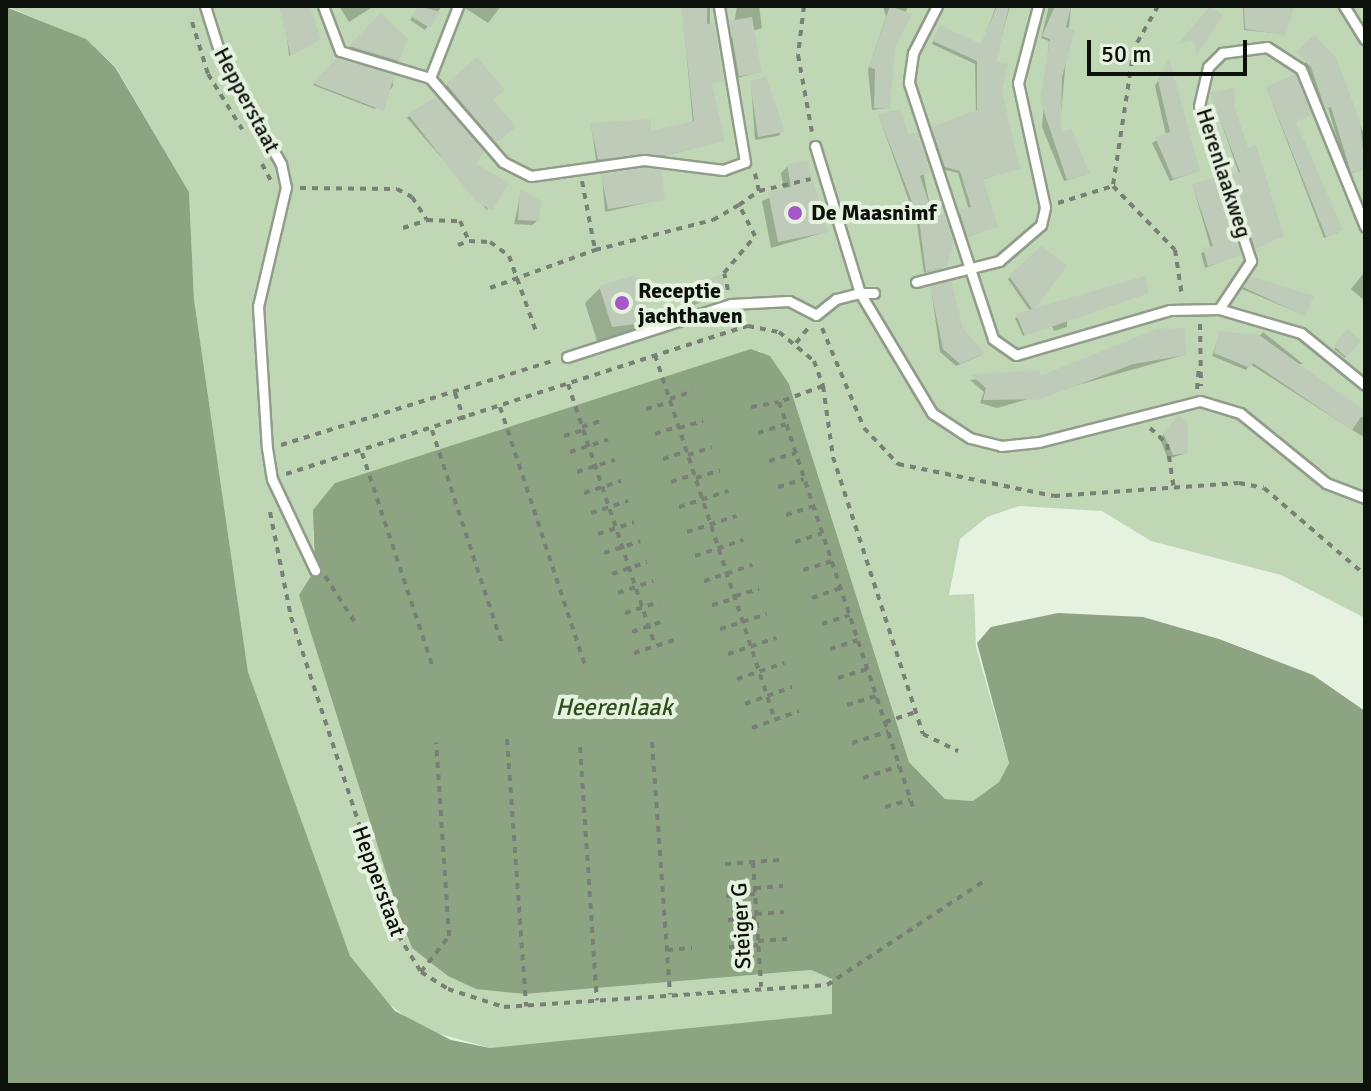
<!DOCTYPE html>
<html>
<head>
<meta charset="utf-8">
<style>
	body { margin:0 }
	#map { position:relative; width:1371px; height:1091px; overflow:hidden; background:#e6f2e0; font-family:Signika,sans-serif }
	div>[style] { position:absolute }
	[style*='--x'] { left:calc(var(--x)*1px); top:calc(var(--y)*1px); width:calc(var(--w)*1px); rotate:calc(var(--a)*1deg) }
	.green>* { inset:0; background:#bfd7b4 }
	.water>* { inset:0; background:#8da482 }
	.shadow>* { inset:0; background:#0003; transform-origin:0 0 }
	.building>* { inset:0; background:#bfcbb9; transform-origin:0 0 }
	.path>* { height:4px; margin-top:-2px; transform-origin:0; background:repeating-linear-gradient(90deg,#787f74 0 6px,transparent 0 12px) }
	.roads { filter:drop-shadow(2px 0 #919c8b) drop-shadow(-2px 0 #919c8b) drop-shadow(0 2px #919c8b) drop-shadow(0 -2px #919c8b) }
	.service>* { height:9px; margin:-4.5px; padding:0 4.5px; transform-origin:4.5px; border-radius:4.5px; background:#fff }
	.dots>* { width:22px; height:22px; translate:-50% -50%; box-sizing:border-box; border:4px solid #e6f2e0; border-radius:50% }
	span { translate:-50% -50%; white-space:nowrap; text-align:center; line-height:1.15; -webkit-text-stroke:8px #e6f2e0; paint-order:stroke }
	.street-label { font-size:22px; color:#0d110b }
	.poi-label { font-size:22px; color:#0d110b; font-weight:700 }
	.left { translate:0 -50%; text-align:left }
	.water-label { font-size:24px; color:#2e4d1b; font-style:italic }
	.frame { position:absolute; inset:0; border:8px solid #0d110b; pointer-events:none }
	.scale { position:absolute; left:1087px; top:40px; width:160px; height:36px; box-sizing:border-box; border:4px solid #0d110b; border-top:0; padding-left:10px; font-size:24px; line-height:28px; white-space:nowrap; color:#0d110b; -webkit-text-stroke:6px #e6f2e0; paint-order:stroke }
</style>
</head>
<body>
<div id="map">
	<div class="green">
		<i style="clip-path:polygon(1365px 6px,1365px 618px,1281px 575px,1151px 541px,1102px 511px,1019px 506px,987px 517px,960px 539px,949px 595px,974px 594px,976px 647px,1009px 763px,999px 782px,973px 801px,945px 799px,909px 762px,789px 384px,760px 351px,335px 483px,313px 531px,315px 570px,412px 948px,525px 994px,811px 970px,832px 979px,836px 997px,832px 1014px,821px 1020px,490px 1048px,422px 1029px,374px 993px,358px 974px,311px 864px,248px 672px,194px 299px,189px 192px,115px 66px,85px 39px,6px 6px)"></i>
	</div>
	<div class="water">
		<i style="clip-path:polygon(6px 7px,86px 39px,115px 67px,189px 192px,194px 299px,248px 672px,350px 956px,395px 1011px,451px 1040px,490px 1048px,832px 1014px,832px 979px,811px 970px,525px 994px,476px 989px,448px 976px,412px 948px,400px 917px,299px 595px,315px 570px,313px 510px,335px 483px,751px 349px,770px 356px,789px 384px,909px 762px,945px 799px,973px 801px,999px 782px,1009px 763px,977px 643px,991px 627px,1058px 613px,1143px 617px,1219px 639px,1313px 675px,1365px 711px,1365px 1085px,6px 1085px)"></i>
	</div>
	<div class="shadow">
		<i style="clip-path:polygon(339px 6px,374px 6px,349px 22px)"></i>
		<i style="clip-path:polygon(419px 6px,442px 6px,425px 30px,410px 20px)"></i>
		<i style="clip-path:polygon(462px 6px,501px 6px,488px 23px)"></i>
		<i style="clip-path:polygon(682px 6px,710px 6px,710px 84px,723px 141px,663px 156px,596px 160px,591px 124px,649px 134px,693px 124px)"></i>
		<i style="clip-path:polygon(737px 6px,759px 6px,762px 28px,753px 31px,759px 72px,737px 78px,731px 42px)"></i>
		<i style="clip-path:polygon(883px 6px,908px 6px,893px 47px,888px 108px,872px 110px,868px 70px,886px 17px)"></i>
		<i style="clip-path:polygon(996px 6px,1010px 6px,994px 64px,1018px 168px,981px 180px,996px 226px,965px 238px,957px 215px,969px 210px,958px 173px,942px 169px,930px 131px,976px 113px,975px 64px,932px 44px,938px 30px,981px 46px)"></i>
		<i style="clip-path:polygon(1049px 6px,1071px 6px,1059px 135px,1085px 175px,1064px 181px,1042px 127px,1049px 41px,1041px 38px)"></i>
		<i style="clip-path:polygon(1250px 6px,1284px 34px,1244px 30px,1243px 7px)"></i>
		<i style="clip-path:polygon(381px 16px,398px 60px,396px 62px,349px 48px)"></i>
		<i style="clip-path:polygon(286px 29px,317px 40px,289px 56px)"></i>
		<i style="clip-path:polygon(1317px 47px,1334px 59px,1365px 137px,1365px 169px,1348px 174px,1328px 108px,1322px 111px,1303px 66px)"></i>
		<i style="clip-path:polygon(477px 59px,491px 100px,513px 127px,492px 144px,444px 88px)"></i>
		<i style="clip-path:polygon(337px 60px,392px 76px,393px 86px,375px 109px,313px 85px)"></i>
		<i style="clip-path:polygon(1168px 62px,1198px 171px,1170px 181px,1152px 143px,1166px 135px,1155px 86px)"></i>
		<i style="clip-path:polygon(751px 83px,782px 132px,778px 136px,755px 140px)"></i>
		<i style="clip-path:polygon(1267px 89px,1294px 123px,1338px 232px,1324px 238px)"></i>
		<i style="clip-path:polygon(1211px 93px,1232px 106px,1280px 237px,1253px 249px,1229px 178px,1239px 174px)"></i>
		<i style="clip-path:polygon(422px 106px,474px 165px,488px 211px,407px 118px)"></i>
		<i style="clip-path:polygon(879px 116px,908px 138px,916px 135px,942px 268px,924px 273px,917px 224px)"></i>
		<i style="clip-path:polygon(788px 166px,826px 232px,771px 248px,762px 201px,784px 191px,781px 173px)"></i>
		<i style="clip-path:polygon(602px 176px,663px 199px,605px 212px)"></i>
		<i style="clip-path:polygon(1193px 186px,1239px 254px,1205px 268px,1201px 253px,1211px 249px)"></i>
		<i style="clip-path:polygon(521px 192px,537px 221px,532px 225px,514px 224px)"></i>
		<i style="clip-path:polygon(1038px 252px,1064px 267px,1030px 311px,1008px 279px)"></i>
		<i style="clip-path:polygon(1363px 274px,1365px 276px,1365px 301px,1351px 289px)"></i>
		<i style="clip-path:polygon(1248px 281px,1304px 315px,1242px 289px)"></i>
		<i style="clip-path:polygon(692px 286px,724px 292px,692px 306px)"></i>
		<i style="clip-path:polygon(600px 288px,649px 321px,633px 337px,597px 341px,585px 303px)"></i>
		<i style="clip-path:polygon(931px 288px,982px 353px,979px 356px,956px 366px,940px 352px)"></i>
		<i style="clip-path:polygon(1147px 293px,1067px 319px,1067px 327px,1054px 331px,1051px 324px,1023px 336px,1015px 318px)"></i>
		<i style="clip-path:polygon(1263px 332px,1303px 364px,1288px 364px,1365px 419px,1365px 438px,1250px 364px,1246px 370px,1212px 356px,1220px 333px,1255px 342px)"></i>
		<i style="left:1348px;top:332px;width:14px;height:22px;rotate:39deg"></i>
		<i style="clip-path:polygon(1184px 355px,997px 408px,980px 403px,984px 392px,970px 380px,1038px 373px,1039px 379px)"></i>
		<i style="clip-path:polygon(1173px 422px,1186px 453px,1168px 459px,1160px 439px)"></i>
	</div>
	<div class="building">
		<i style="clip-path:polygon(279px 6px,310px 6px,321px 39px,291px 56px)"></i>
		<i style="clip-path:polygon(418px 6px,440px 12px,430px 28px,412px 17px)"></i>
		<i style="clip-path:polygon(681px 6px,707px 6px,707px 24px,714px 23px,724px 81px,712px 84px,725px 141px,666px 155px,598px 159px,590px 123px,651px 119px,651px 131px,694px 121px)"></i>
		<i style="clip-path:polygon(890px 6px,912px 14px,895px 47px,890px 109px,874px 108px,875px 69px,869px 67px)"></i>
		<i style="clip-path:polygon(997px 6px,1009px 6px,996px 62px,1008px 63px,1002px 91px,1020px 169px,983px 179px,998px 227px,967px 237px,959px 210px,971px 207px,960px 171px,945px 167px,931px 127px,977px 110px,977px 61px,933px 41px,940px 25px,981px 44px)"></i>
		<i style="clip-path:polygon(1055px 6px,1071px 6px,1066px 27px,1075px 31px,1062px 77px,1061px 132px,1071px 129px,1090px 174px,1067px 180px,1040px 100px,1050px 39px,1042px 36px)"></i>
		<i style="clip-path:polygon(1210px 6px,1223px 15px,1197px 55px,1193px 40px,1178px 44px)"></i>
		<i style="clip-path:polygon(1244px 6px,1294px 6px,1286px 35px,1245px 29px)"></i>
		<i style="clip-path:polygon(381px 13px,408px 39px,399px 61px,349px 46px)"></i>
		<i style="left:752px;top:17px;width:56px;height:23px;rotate:80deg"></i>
		<i style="clip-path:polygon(1314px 35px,1336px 58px,1360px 121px,1365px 169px,1351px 173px,1331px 107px,1325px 109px,1311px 67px,1296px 52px)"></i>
		<i style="clip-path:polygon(477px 57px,505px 90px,493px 100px,516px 127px,496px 143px,446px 84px)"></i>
		<i style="clip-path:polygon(337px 58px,394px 75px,384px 111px,312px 83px)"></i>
		<i style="clip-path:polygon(1169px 58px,1200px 171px,1173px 179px,1155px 137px,1170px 132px,1158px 81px)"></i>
		<i style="clip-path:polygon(1295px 74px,1312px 115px,1296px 122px,1343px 230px,1326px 237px,1266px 87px)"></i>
		<i style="clip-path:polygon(766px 77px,785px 132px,758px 137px,750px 81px)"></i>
		<i style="clip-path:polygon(1236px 87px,1234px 106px,1248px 148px,1256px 145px,1284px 236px,1255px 249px,1230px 174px,1240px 172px,1210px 93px)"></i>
		<i style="clip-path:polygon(436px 97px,484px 152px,476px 164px,509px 183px,492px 210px,475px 201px,408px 114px)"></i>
		<i style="clip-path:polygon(900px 109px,909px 135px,917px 132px,930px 172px,920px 176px,933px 216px,944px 214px,953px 242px,947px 266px,926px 272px,919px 220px,878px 114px)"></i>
		<i style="clip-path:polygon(807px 160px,828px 232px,778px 242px,768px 192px,791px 187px,787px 164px)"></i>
		<i style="clip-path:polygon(644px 168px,661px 170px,665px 200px,608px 209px,601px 174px)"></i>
		<i style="clip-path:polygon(1215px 178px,1241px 255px,1208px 266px,1203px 248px,1213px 246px,1192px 184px)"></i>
		<i style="clip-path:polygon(520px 189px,541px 201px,539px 221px,518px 220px)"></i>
		<i style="clip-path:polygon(1041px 246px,1067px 266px,1035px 308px,1145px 276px,1149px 293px,1025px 336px,1016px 314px,1032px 309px,1009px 276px)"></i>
		<i style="left:721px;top:275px;width:19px;height:32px;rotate:74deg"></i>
		<i style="clip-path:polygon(632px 276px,640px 279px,651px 322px,612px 327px,599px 286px)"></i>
		<i style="clip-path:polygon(1250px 276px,1314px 296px,1305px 316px,1243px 287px)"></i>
		<i style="clip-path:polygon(951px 281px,963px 328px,985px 353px,960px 364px,943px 349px,930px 286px)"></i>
		<i style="clip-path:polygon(1185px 328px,1186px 355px,1133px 364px,1041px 399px,983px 400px,986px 388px,971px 375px,1040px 370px,1040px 376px,1157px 329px)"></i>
		<i style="left:1348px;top:329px;width:18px;height:22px;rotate:43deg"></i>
		<i style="clip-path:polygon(1219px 331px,1259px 335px,1365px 411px,1352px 430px,1253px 363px,1250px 368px,1214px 353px)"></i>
		<i style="clip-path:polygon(1178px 415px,1188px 422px,1188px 453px,1173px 455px,1163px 433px)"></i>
	</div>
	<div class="path">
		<i style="--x:804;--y:6;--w:49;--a:97"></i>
		<i style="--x:798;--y:55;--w:78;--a:79.7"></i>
		<i style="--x:1158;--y:6;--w:48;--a:119.7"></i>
		<i style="--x:1134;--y:48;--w:140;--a:98.7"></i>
		<i style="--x:1113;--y:186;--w:89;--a:45.9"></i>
		<i style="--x:1175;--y:250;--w:47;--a:81.3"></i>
		<i style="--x:192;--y:22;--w:54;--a:72.9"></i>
		<i style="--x:208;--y:74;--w:65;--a:58.3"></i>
		<i style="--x:262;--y:164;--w:21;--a:62"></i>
		<i style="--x:582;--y:181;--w:70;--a:79.3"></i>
		<i style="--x:300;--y:188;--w:97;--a:0.6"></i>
		<i style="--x:397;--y:189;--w:17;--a:28"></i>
		<i style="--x:412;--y:197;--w:27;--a:57"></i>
		<i style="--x:427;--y:220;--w:33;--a:2"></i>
		<i style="--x:460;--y:221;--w:22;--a:66"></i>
		<i style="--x:469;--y:241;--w:21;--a:3"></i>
		<i style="--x:490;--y:242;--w:24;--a:36"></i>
		<i style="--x:509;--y:256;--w:83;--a:70.3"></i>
		<i style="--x:759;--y:191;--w:53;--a:-13"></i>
		<i style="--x:1058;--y:203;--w:58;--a:-17.2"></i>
		<i style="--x:403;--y:228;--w:25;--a:-18"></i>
		<i style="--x:458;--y:245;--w:12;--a:-20"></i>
		<i style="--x:490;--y:288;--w:112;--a:-19.9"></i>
		<i style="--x:595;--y:250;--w:122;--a:-14.3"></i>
		<i style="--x:713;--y:220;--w:30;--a:-30"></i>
		<i style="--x:728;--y:290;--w:17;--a:-103"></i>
		<i style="--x:724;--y:273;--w:48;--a:-50"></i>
		<i style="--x:755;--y:236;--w:35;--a:-117"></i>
		<i style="--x:739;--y:205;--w:24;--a:-35"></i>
		<i style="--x:759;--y:191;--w:18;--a:-103"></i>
		<i style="--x:1200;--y:324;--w:62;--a:89.1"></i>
		<i style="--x:822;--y:328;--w:108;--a:67.2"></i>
		<i style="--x:864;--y:428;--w:50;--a:46.6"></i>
		<i style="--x:898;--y:464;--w:159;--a:11.6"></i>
		<i style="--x:1054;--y:496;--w:185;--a:-4"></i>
		<i style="--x:1239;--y:483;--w:25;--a:11"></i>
		<i style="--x:1264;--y:488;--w:133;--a:40.7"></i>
		<i style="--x:796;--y:343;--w:22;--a:-51"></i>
		<i style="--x:655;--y:355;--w:383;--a:71.8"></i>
		<i style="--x:568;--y:384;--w:276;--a:71.6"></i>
		<i style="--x:823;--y:386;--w:47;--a:160"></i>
		<i style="--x:779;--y:402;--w:431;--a:71.7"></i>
		<i style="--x:1197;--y:389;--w:24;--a:-85"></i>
		<i style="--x:455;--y:393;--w:28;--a:71"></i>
		<i style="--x:670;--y:399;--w:24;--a:-19"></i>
		<i style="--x:500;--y:407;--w:275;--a:71.8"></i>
		<i style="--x:751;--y:407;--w:28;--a:-10"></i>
		<i style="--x:646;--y:409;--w:26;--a:-16"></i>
		<i style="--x:582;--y:427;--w:20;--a:-18"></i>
		<i style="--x:679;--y:428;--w:25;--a:-16"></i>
		<i style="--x:1150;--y:428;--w:23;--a:43"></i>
		<i style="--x:1167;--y:444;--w:46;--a:81.2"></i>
		<i style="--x:432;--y:430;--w:225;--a:71.9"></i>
		<i style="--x:758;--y:433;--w:29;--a:-18"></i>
		<i style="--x:655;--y:434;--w:25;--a:-18"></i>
		<i style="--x:564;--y:436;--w:21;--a:-17"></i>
		<i style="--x:281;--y:445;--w:287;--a:-17.2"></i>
		<i style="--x:570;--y:452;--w:40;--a:-18"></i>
		<i style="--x:362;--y:453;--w:223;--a:71.7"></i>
		<i style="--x:688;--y:455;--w:25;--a:-18"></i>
		<i style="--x:663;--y:459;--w:25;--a:-18"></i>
		<i style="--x:769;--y:461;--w:28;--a:-17"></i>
		<i style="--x:577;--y:472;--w:40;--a:-18"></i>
		<i style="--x:286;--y:474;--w:485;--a:-17.8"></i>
		<i style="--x:748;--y:326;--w:32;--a:11"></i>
		<i style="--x:779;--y:332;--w:45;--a:39.6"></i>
		<i style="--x:814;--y:361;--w:27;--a:70"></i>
		<i style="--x:823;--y:386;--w:72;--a:82"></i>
		<i style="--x:833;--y:457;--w:291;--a:72"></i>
		<i style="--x:923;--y:734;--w:39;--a:26"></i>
		<i style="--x:696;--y:478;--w:25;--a:-18"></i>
		<i style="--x:671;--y:482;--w:25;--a:-18"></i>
		<i style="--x:778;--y:487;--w:27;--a:-17"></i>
		<i style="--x:584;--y:493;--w:39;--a:-18"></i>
		<i style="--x:679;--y:507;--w:52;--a:-18.1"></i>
		<i style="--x:270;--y:512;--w:107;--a:78.7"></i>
		<i style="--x:291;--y:617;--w:324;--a:71.8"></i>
		<i style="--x:392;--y:925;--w:55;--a:58.3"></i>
		<i style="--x:421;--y:972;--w:32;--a:32"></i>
		<i style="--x:448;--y:989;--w:59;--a:17.8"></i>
		<i style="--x:504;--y:1007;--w:324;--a:-3.9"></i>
		<i style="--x:827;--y:985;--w:188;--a:-33.5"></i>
		<i style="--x:591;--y:513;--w:39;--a:-18"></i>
		<i style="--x:786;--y:515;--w:28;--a:-18"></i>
		<i style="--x:687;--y:532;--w:52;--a:-18.1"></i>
		<i style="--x:598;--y:534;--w:38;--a:-18"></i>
		<i style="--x:795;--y:542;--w:28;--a:-18"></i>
		<i style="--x:604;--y:553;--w:38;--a:-18"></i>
		<i style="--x:695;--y:556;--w:51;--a:-18.4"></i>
		<i style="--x:803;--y:570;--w:30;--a:-17"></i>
		<i style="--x:612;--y:574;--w:37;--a:-19"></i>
		<i style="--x:325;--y:576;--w:54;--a:57.2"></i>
		<i style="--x:704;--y:581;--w:51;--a:-18.4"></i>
		<i style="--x:618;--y:593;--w:37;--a:-19"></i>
		<i style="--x:735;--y:596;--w:25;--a:-16"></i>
		<i style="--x:812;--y:598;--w:31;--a:-19"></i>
		<i style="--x:712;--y:605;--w:25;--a:-16"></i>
		<i style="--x:625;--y:613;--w:36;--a:-18"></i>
		<i style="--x:822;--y:624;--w:29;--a:-18"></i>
		<i style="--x:720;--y:629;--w:49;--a:-17.7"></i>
		<i style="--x:632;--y:632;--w:34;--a:-19"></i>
		<i style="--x:830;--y:649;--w:29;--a:-18"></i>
		<i style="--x:634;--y:653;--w:42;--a:-18"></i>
		<i style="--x:728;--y:654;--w:51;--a:-18.4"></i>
		<i style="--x:838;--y:678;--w:30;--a:-17"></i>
		<i style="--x:737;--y:679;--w:50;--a:-18.8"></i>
		<i style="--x:745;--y:704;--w:50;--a:-19.9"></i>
		<i style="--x:847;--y:705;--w:31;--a:-17"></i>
		<i style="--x:885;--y:722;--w:33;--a:-18"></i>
		<i style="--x:752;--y:728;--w:50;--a:-19.9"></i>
		<i style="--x:507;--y:739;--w:268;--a:85.9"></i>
		<i style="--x:652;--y:742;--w:253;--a:85.9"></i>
		<i style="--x:852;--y:743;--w:38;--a:-18"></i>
		<i style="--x:580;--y:747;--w:254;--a:86.2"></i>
		<i style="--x:863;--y:778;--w:38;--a:-18"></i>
		<i style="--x:885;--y:807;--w:26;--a:-16"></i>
		<i style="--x:753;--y:862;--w:125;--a:86.3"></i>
		<i style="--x:725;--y:864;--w:55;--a:-4.2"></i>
		<i style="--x:755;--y:888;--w:28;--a:-4"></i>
		<i style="--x:726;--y:896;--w:29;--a:-4"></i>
		<i style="--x:756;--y:914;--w:28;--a:-4"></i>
		<i style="--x:728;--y:920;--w:28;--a:-4"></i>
		<i style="--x:758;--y:941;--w:29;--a:-4"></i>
		<i style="--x:729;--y:947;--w:29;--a:-4"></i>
		<i style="--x:667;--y:950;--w:25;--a:-5"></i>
		<i style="--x:421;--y:972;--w:46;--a:-52.1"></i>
		<i style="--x:449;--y:936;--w:194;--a:-93.8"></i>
	</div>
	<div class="roads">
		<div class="service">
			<i style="--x:205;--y:6;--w:53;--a:72.6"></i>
			<i style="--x:221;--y:57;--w:123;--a:60.7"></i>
			<i style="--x:281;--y:164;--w:24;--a:78"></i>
			<i style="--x:286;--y:187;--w:122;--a:103.2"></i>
			<i style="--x:258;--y:306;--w:142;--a:86.4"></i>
			<i style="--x:267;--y:448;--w:31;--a:81"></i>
			<i style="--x:272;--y:479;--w:101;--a:64.7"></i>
			<i style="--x:323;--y:6;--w:48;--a:69.3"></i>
			<i style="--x:340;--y:51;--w:94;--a:16.7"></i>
			<i style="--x:430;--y:78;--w:111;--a:49"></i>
			<i style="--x:503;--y:162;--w:31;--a:27"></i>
			<i style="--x:531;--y:176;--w:114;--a:-8.1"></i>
			<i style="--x:644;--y:160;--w:80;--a:7.2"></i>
			<i style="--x:723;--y:170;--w:23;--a:-20"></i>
			<i style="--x:745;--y:162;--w:158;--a:-99.5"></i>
			<i style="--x:937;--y:6;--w:53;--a:117.1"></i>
			<i style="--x:913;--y:53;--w:30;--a:98"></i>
			<i style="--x:909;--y:83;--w:269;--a:71.8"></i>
			<i style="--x:993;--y:339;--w:28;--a:35"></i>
			<i style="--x:1016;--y:355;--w:160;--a:-16.3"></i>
			<i style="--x:1170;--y:310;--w:49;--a:-1.2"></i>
			<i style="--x:1219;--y:309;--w:85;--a:16.3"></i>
			<i style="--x:1301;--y:333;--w:82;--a:39.1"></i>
			<i style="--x:1344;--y:6;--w:39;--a:58"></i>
			<i style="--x:430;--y:78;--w:77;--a:-68.7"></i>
			<i style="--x:815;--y:146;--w:154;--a:73"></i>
			<i style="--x:860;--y:293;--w:14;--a:0"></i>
			<i style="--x:916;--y:282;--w:86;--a:-14.2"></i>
			<i style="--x:999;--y:261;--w:55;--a:-40.6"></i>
			<i style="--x:1041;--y:225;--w:18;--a:-77"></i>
			<i style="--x:1045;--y:207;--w:127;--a:-102.3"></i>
			<i style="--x:1018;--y:83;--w:80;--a:-75.4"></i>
			<i style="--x:1219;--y:309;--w:58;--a:-56.3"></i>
			<i style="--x:1251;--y:261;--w:163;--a:-108.5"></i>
			<i style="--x:1199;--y:106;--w:40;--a:-77"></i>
			<i style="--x:1208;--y:67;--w:20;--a:-45"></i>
			<i style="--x:1222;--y:53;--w:45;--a:-7.6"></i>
			<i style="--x:1267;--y:47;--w:40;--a:32.9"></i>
			<i style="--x:1301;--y:69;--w:170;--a:67.9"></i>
			<i style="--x:567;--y:357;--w:172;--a:-17.9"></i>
			<i style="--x:731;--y:304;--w:58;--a:-3"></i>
			<i style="--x:789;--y:301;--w:30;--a:27"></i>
			<i style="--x:816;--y:315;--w:26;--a:-39"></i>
			<i style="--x:836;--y:299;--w:25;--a:-14"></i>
			<i style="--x:860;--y:293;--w:140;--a:59"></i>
			<i style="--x:932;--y:413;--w:45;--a:33.3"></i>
			<i style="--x:970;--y:438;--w:32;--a:14"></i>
			<i style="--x:1001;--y:446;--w:38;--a:-6"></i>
			<i style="--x:1039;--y:442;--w:166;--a:-14.3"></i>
			<i style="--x:1200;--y:401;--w:42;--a:16.7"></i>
			<i style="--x:1240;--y:413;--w:111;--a:39.1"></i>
			<i style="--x:1326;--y:483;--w:42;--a:21"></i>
		</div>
	</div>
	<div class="dots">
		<i style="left:795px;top:213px;background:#a757c7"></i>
		<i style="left:622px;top:303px;background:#a757c7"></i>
	</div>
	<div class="street-label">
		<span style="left:247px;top:100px;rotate:62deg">Hepperstaat</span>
		<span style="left:1224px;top:173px;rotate:72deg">Herenlaakweg</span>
		<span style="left:379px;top:881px;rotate:70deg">Hepperstaat</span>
		<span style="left:741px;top:926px;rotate:-93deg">Steiger G</span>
	</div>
	<div class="poi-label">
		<span class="left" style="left:811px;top:213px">De Maasnimf</span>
		<span class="left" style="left:638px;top:303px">Receptie<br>jachthaven</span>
	</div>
	<div class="water-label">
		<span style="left:614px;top:708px">Heerenlaak</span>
	</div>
	<div class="frame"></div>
	<div class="scale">50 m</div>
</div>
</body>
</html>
